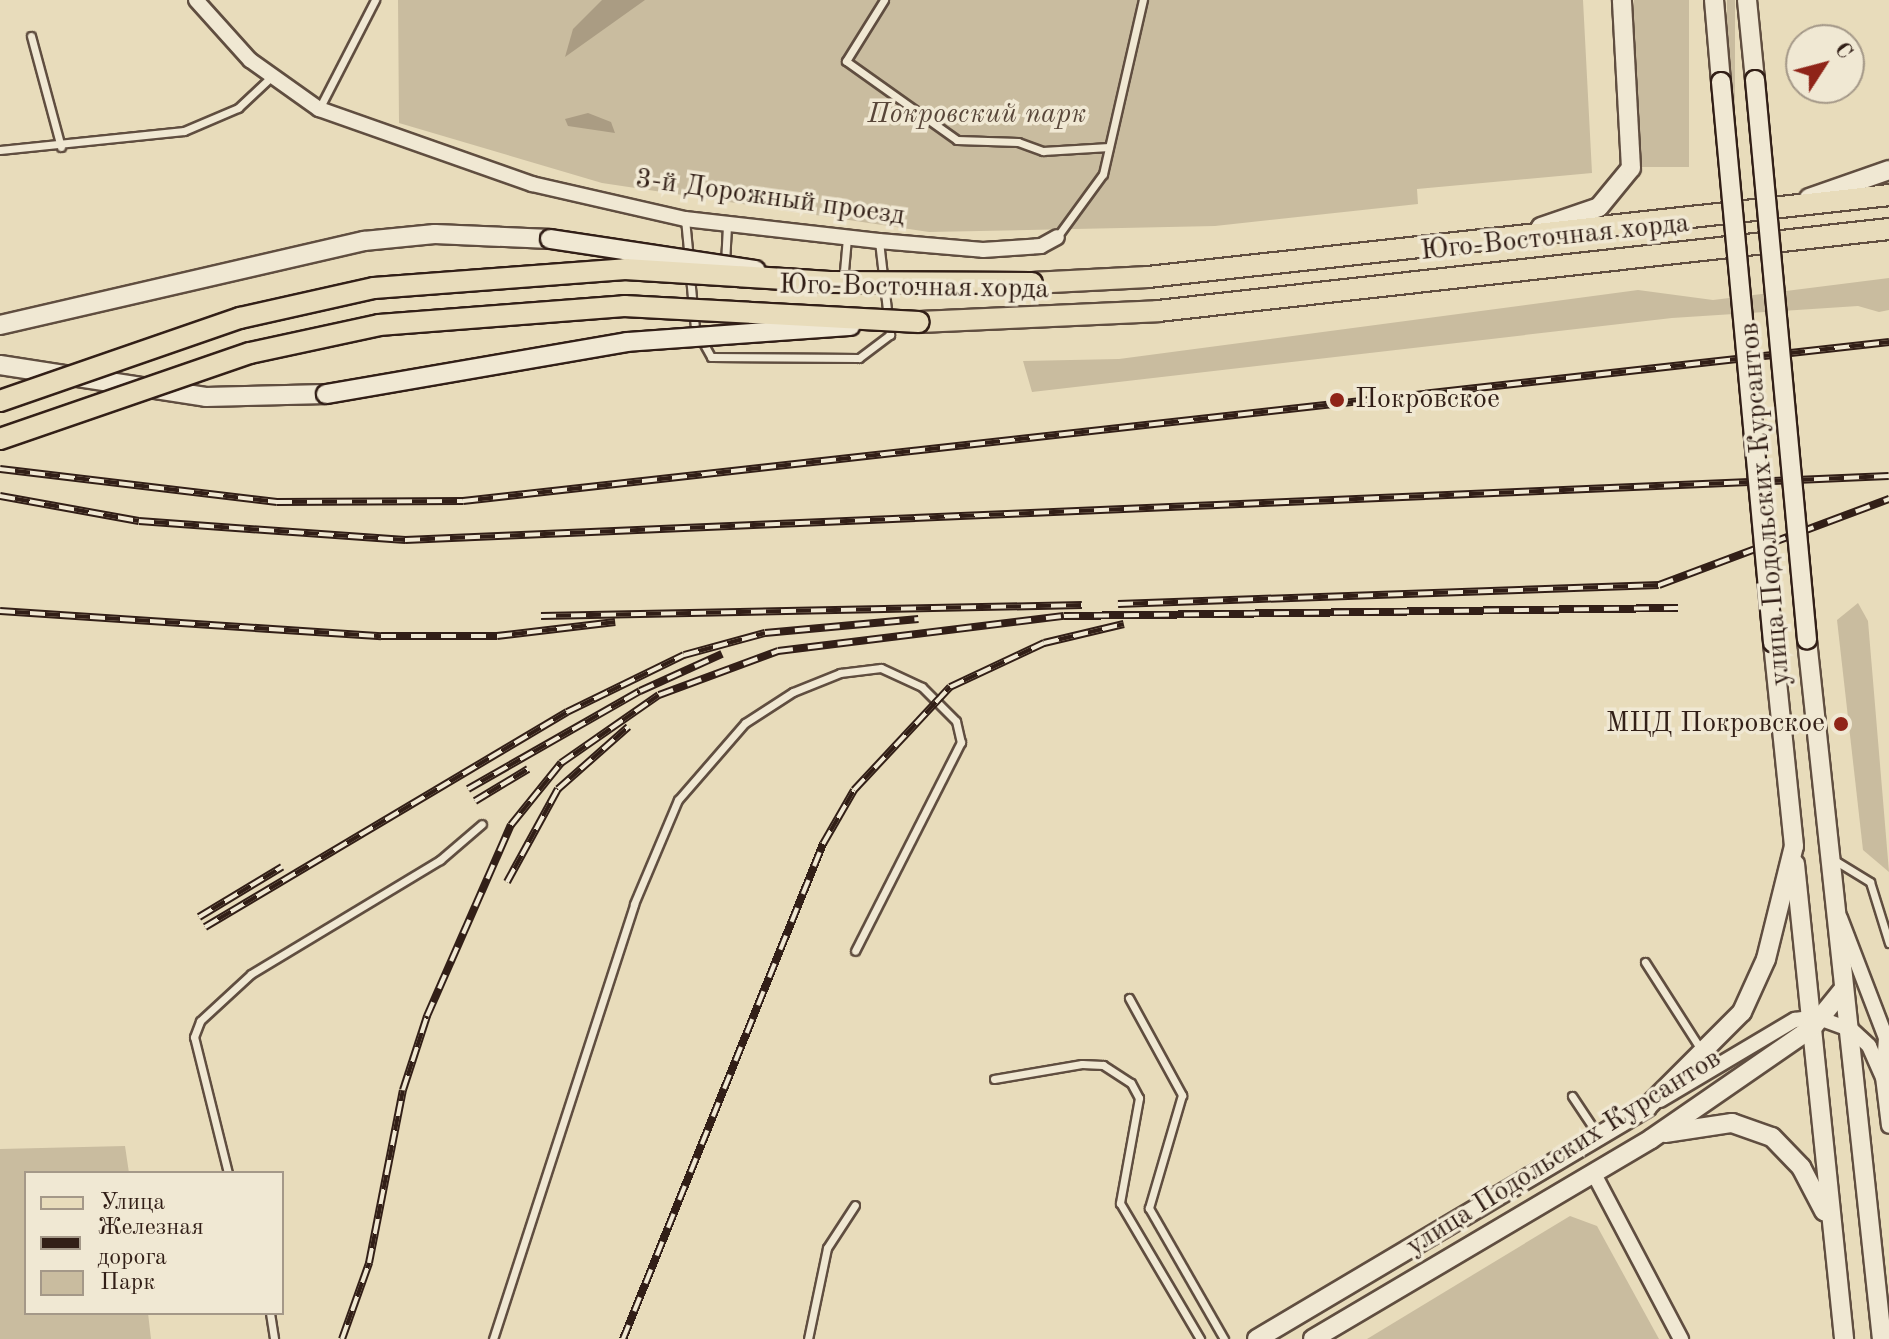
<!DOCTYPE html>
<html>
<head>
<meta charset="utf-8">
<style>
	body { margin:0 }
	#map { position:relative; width:1889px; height:1339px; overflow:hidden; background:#e8dcbb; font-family:"Old Standard TT",serif }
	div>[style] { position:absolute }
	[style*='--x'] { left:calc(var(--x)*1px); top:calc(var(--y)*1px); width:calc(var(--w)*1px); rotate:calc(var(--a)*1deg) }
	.green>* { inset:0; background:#c9bc9f; transform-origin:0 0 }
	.water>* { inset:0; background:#aa9c83 }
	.roads { filter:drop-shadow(2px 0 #604e40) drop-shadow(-2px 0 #604e40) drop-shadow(0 2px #604e40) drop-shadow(0 -2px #604e40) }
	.service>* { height:7px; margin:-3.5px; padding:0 3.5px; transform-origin:3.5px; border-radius:3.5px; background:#f0e8d3 }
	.minor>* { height:14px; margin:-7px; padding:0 7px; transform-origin:7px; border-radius:7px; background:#f0e8d3 }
	.secondary>* { height:18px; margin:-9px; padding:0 9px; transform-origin:9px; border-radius:9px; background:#f0e8d3 }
	.primary>* { height:20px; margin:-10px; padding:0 10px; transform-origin:10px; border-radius:10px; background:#e8dcbb }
	.rail>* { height:8px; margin-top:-4px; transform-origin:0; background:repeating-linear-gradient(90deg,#f0e8d3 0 15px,#321f17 0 30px); box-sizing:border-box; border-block:2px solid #321f17 }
	.bridges { filter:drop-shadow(2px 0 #321f17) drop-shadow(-2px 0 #321f17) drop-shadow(0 2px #321f17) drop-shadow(0 -2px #321f17) }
	.secondary-bridge>* { height:18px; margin:-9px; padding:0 9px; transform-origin:9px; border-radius:9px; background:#f0e8d3 }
	.primary-bridge>* { height:20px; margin:-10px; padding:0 10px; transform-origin:10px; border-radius:10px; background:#e8dcbb }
	.dots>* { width:22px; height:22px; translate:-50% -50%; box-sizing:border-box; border:4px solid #f0e8d3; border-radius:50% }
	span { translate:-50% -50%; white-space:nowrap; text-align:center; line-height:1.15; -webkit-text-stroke:7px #f0e8d3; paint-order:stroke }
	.park-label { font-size:28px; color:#584639; font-style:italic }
	.street-label { font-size:28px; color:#321f17 }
	.poi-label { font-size:28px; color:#321f17 }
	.left { translate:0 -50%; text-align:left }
	.right { translate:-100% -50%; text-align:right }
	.legend { position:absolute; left:24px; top:1171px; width:260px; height:144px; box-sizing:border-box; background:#f0e8d3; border:2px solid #a49888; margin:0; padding:10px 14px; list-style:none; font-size:24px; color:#321f17 }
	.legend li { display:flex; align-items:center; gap:16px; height:40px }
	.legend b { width:40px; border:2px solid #a49888 }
	.north { position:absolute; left:1785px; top:24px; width:80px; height:80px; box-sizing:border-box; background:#f0e8d3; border:2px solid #a49888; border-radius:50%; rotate:54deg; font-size:22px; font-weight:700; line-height:32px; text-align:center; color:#321f17 }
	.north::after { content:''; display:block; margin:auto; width:28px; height:36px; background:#8f2418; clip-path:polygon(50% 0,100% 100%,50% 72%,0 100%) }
</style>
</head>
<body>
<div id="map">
	<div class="green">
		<i style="clip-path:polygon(398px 0,1583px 0,1592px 173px,1417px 189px,1418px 204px,1215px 226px,929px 232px,602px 183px,399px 123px)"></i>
		<i style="left:1634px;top:0;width:55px;height:167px"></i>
		<i style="left:1727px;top:0;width:8px;height:128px"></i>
		<i style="clip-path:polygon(1889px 278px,1889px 310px,1879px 312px,1858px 306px,1672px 318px,1032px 392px,1023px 361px,1119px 359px,1638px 290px,1713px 300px)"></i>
		<i style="clip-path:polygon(1858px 603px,1868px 621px,1889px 872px,1863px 850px,1837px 620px)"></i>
		<i style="clip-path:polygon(125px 1146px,129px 1173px,26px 1173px,26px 1313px,148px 1313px,151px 1339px,0 1339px,0 1149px)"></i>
		<i style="clip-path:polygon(1570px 1216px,1597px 1226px,1659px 1339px,1367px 1339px)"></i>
	</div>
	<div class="water">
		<i style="clip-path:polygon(602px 0,645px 0,565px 57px,573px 29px)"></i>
		<i style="clip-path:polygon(588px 113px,611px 122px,615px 133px,568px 126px,565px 119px)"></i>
	</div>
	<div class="roads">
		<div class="service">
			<i style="--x:884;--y:0;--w:72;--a:121.9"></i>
			<i style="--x:846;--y:61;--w:136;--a:35.4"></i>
			<i style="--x:957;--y:140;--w:61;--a:1.9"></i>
			<i style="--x:1018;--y:142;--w:27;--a:20"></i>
			<i style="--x:1043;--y:151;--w:66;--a:-3.5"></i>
			<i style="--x:31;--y:36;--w:115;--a:74.9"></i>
			<i style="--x:319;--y:109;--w:123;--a:-62.8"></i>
			<i style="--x:0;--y:150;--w:185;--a:-5.9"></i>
			<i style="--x:184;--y:131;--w:59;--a:-23.1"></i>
			<i style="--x:238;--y:108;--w:45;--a:-43.2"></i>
			<i style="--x:685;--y:219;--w:41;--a:84.4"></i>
			<i style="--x:1057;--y:237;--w:78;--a:-53.9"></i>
			<i style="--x:1103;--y:174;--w:179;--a:-77.1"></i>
			<i style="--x:725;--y:264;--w:39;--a:-87"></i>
			<i style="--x:690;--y:277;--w:51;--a:84.4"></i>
			<i style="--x:695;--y:328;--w:33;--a:61"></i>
			<i style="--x:711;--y:357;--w:148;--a:0.4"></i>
			<i style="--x:859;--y:358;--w:39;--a:-37"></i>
			<i style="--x:890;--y:335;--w:95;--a:-96.7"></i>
			<i style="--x:843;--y:282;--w:44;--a:-84.8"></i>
			<i style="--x:1831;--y:858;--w:46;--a:31.6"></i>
			<i style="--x:1870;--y:882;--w:64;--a:72.7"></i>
			<i style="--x:1645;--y:962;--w:106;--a:57.4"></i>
			<i style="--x:1129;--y:998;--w:111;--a:61.3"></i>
			<i style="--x:1182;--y:1095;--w:118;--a:106.3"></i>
			<i style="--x:1149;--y:1208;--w:151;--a:60.2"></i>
			<i style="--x:994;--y:1079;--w:89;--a:-9.7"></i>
			<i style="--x:1082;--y:1064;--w:21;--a:3"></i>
			<i style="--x:1103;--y:1065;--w:33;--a:33"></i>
			<i style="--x:1131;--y:1083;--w:17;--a:62"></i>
			<i style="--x:1139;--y:1098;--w:107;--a:100.3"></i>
			<i style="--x:1120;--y:1203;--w:158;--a:59.5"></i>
			<i style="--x:1572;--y:1096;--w:47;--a:56.3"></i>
			<i style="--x:228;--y:1173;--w:140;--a:-104"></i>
			<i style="--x:194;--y:1037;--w:17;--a:-69"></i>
			<i style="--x:200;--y:1021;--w:69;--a:-42.7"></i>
			<i style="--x:251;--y:974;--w:221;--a:-31.1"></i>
			<i style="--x:440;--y:860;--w:55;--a:-40.6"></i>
			<i style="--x:270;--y:1313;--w:26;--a:81"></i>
			<i style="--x:493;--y:1339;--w:457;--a:-72"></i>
			<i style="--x:634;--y:904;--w:113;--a:-67.1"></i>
			<i style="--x:678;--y:800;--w:102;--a:-49"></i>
			<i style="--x:745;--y:723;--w:57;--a:-32.9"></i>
			<i style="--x:793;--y:692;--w:51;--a:-22"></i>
			<i style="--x:840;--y:673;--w:41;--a:-7"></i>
			<i style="--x:881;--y:668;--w:45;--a:24.9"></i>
			<i style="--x:922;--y:687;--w:48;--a:45"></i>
			<i style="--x:956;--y:721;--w:22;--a:77"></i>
			<i style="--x:961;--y:742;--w:234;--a:116.9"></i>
			<i style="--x:808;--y:1339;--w:93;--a:-78.2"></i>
			<i style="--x:827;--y:1248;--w:51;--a:-56.9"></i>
		</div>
		<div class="minor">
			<i style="--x:196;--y:0;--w:81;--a:48"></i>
			<i style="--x:250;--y:60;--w:85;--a:35.4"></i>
			<i style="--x:319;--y:109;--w:226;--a:19.4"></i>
			<i style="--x:532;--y:184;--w:157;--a:12.9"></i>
			<i style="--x:685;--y:219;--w:195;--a:6.5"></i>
			<i style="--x:879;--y:241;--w:104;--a:4.9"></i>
			<i style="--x:983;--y:250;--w:58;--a:-3.9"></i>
			<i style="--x:1041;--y:246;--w:18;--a:-29"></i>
			<i style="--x:1840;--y:918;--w:129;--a:69"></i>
			<i style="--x:1886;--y:1038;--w:39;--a:94"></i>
			<i style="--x:1660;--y:1100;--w:157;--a:-30.7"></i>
			<i style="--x:1795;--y:1020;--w:21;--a:-8"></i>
			<i style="--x:1816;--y:1017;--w:38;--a:20"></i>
			<i style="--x:1852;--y:1030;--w:23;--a:43"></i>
			<i style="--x:1869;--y:1046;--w:34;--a:66"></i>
			<i style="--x:1883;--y:1077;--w:49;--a:83"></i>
			<i style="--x:1594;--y:1174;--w:187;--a:62.2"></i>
		</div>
		<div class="secondary">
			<i style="--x:1714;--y:0;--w:82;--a:85.1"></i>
			<i style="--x:1747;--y:0;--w:80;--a:84.3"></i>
			<i style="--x:1809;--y:198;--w:85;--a:-19.3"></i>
			<i style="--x:1541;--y:227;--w:61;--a:-19"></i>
			<i style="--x:1599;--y:207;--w:50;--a:-50.6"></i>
			<i style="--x:1631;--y:168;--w:168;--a:-93.1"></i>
			<i style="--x:0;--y:325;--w:374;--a:-13"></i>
			<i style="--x:364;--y:241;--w:71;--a:-5.6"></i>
			<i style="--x:435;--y:234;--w:115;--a:2.5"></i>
			<i style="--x:0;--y:365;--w:208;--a:8.8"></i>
			<i style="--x:206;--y:397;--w:120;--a:-1.4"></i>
			<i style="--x:1807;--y:640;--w:703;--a:83.88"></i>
			<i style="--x:1795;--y:864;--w:478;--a:84.1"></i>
			<i style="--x:1665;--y:1133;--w:68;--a:-8.5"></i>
			<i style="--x:1732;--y:1123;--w:42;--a:19.3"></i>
			<i style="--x:1772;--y:1137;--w:42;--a:46"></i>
			<i style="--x:1801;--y:1167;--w:50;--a:62.4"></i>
			<i style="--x:1257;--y:1339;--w:454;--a:-30.7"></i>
			<i style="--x:1647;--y:1107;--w:134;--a:-45"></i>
			<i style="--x:1742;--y:1012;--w:58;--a:-65.6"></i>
			<i style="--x:1766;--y:959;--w:116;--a:-76.1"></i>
			<i style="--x:1794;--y:846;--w:204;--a:-95.9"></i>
			<i style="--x:1313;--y:1339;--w:393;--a:-30.6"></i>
			<i style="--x:1651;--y:1139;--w:196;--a:-34.6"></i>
			<i style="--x:1812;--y:1028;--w:48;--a:-51"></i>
		</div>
		<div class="primary">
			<i style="--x:1032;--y:283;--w:116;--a:-3"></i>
			<i style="--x:1148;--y:277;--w:746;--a:-6.31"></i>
			<i style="--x:919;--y:322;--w:239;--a:-2.6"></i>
			<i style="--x:1158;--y:311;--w:736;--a:-6.4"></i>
		</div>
	</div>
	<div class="rail">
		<i style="--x:0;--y:469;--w:279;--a:6.8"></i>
		<i style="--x:277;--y:502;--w:186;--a:-0.3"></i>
		<i style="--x:463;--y:501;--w:1435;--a:-6.36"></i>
		<i style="--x:0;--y:496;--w:141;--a:10.2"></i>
		<i style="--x:139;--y:521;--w:267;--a:4.1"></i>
		<i style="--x:405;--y:540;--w:1485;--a:-2.47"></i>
		<i style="--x:1118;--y:604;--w:541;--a:-2.01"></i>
		<i style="--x:1659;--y:585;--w:246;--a:-20.5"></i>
		<i style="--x:0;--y:611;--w:382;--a:3.8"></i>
		<i style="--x:381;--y:636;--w:116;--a:0"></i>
		<i style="--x:497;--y:636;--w:119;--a:-6.8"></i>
		<i style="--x:541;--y:616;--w:541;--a:-1.16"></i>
		<i style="--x:468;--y:789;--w:198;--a:-29.7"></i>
		<i style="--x:640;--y:691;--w:90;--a:-24.3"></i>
		<i style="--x:475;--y:801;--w:62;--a:-31.1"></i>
		<i style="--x:507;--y:882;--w:106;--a:-61.3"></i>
		<i style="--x:558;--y:789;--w:94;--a:-41.5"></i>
		<i style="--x:199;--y:917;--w:97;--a:-31.1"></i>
		<i style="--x:205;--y:927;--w:421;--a:-30.7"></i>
		<i style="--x:567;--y:712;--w:130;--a:-26"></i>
		<i style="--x:684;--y:655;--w:84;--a:-15.2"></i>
		<i style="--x:765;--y:633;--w:154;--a:-5.2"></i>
		<i style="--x:342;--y:1339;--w:81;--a:-70.4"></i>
		<i style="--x:369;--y:1263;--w:176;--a:-78.9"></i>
		<i style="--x:403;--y:1090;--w:78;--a:-72"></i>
		<i style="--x:427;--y:1016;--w:209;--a:-66.3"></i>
		<i style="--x:511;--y:825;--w:80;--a:-51.1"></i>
		<i style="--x:561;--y:763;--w:119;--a:-34.8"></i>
		<i style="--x:659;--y:695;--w:127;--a:-20.3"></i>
		<i style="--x:778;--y:651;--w:288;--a:-7"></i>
		<i style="--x:1064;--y:616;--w:614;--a:-0.75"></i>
		<i style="--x:623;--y:1339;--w:534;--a:-68"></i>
		<i style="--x:823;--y:844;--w:62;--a:-60.1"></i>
		<i style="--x:854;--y:790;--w:141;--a:-47"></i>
		<i style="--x:950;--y:687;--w:104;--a:-25.1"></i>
		<i style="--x:1044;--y:643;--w:82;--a:-13.4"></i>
	</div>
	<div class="bridges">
		<div class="secondary-bridge">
			<i style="--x:1755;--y:80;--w:562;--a:84.69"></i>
			<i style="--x:1721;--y:82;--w:563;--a:84.7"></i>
			<i style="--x:550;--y:239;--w:208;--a:8.6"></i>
			<i style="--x:326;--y:394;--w:305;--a:-9.8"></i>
			<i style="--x:627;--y:342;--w:224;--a:-4.1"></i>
		</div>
		<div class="primary-bridge">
			<i style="--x:0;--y:401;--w:254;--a:-19.1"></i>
			<i style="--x:240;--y:318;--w:137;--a:-12.6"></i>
			<i style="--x:374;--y:288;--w:252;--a:-4.3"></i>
			<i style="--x:625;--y:269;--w:205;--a:3.6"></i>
			<i style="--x:830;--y:282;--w:202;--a:0.3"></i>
			<i style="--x:0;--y:439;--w:264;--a:-19"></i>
			<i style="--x:250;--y:353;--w:132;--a:-12.2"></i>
			<i style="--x:379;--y:325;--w:246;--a:-4.4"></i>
			<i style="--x:624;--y:306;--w:295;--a:3.1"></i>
		</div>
	</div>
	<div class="dots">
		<i style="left:1337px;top:400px;background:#8f2418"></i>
		<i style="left:1841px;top:724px;background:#8f2418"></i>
	</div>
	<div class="park-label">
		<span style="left:977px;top:115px">Покровский парк</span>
	</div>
	<div class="street-label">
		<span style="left:770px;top:198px;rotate:8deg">3-й Дорожный проезд</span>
		<span style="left:1555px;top:238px;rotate:-6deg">Юго-Восточная хорда</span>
		<span style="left:914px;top:288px;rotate:1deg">Юго-Восточная хорда</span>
		<span style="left:1766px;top:504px;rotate:-95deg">улица Подольских Курсантов</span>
		<span style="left:1564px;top:1153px;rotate:-32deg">улица Подольских Курсантов</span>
	</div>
	<div class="poi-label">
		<span class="left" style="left:1355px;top:400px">Покровское</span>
		<span class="right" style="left:1825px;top:724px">МЦД Покровское</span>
	</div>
	<ul class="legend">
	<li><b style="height:10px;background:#e8dcbb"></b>Улица</li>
	<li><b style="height:10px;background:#321f17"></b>Железная дорога</li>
	<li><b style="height:22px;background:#c9bc9f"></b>Парк</li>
	</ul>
	<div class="north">С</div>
</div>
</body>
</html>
